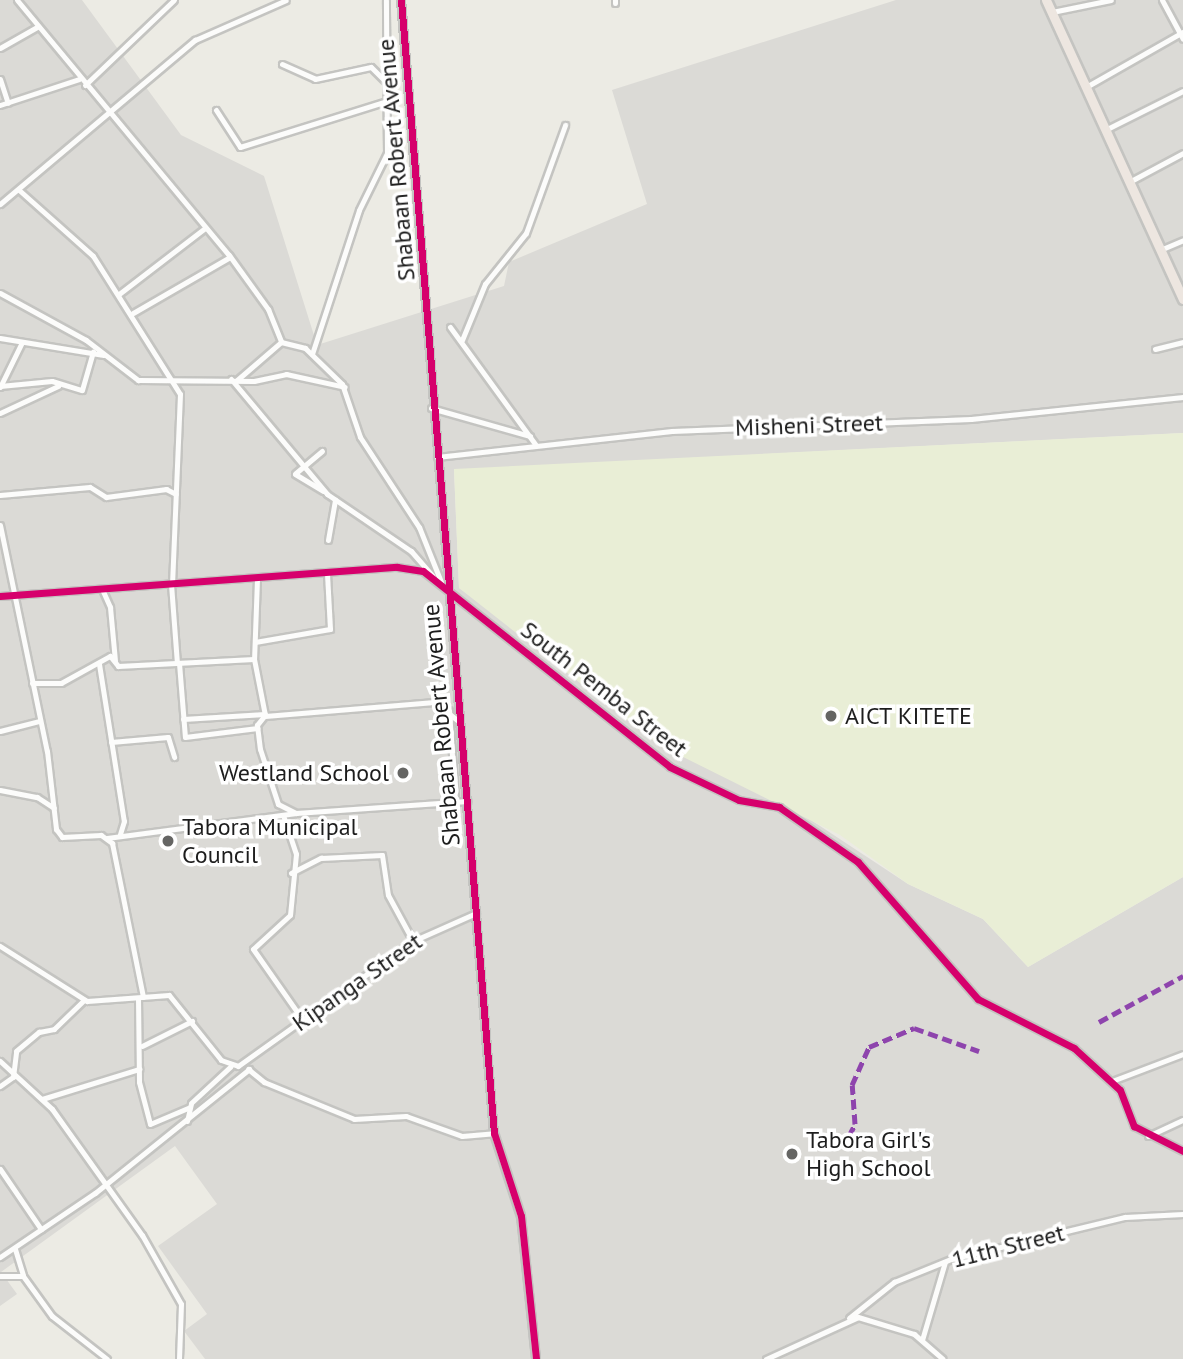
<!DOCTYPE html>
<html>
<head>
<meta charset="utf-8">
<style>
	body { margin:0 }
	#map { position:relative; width:1183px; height:1359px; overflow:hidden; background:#ecebe4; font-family:"PT Sans",sans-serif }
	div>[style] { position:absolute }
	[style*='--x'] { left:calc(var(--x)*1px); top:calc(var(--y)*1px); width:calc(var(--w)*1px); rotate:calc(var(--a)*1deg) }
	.residential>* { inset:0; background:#dbdad6 }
	.farmland>* { inset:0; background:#e9eed6 }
	.roads { filter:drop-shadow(2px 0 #c4c4c1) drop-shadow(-2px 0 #c4c4c1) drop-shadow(0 2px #c4c4c1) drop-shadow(0 -2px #c4c4c1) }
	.minor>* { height:5px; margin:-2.5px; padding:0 2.5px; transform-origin:2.5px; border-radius:2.5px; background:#fcfcfb }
	.tertiary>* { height:6px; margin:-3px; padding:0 3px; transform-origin:3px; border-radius:3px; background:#fcfcfb }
	.trunk>* { height:9px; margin:-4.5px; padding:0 4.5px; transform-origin:4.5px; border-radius:4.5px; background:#ede6e0 }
	.quiet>* { height:5px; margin-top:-2.5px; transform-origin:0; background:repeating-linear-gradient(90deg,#8e44ad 0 10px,transparent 0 15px) }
	.cycleway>* { height:7px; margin:-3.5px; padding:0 3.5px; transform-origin:3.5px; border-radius:3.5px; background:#d6006c }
	.dots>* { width:19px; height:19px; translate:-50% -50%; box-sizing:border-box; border:4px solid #fff; border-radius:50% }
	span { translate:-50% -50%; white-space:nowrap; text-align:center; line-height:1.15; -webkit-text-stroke:7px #fff; paint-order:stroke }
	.street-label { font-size:24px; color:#1d1d1d }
	.poi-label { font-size:24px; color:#1d1d1d }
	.left { translate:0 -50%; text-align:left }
	.right { translate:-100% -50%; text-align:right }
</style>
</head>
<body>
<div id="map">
	<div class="residential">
		<i style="clip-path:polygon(0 0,82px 0,181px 135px,264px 176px,317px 345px,504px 286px,509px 262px,647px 204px,612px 90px,896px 0,1183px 0,1183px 433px,454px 470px,459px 588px,908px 884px,983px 919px,1028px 967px,1183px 877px,1183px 1359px,205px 1359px,184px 1331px,207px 1314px,158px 1246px,217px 1204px,175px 1146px,1px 1272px,17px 1294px,0 1306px)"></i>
	</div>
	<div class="farmland">
		<i style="clip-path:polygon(1183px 433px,1183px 877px,1028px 967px,983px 919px,908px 884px,840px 835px,659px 745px,459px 588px,454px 469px)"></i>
	</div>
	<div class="roads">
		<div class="minor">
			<i style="--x:17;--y:0;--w:332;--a:50.3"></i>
			<i style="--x:229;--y:255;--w:67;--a:54.2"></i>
			<i style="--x:268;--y:309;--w:35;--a:68"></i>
			<i style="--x:281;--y:342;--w:25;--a:14"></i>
			<i style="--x:305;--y:348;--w:52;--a:44.2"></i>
			<i style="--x:342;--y:384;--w:56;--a:71.2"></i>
			<i style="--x:360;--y:437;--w:108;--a:56.8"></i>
			<i style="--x:419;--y:527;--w:59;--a:68.2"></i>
			<i style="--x:615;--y:0;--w:3;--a:90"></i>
			<i style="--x:1162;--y:0;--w:44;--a:61.7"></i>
			<i style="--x:1052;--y:12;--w:60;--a:-11.5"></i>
			<i style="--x:0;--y:48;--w:43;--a:-29.6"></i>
			<i style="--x:282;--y:64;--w:36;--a:24"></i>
			<i style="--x:315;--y:79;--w:57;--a:-12.1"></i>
			<i style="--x:371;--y:67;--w:27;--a:45"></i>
			<i style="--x:0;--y:79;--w:25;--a:72"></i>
			<i style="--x:85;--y:85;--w:123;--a:-43.7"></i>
			<i style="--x:1086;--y:87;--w:112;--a:-29.6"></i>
			<i style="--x:0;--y:105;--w:83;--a:-18.2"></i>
			<i style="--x:216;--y:110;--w:44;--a:57"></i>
			<i style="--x:240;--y:147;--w:157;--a:-17.4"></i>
			<i style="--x:1105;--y:130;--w:87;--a:-26.6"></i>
			<i style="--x:1129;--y:182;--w:61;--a:-28.2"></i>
			<i style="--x:19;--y:190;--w:99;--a:41.7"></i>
			<i style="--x:93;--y:256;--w:163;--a:57.8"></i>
			<i style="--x:180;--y:394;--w:189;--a:92.4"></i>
			<i style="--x:0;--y:204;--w:255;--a:-40.1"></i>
			<i style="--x:195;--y:40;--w:99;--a:-23.7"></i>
			<i style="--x:1160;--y:250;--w:25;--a:-23"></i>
			<i style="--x:0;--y:293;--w:98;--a:28.7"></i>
			<i style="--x:86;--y:340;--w:66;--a:37.6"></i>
			<i style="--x:138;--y:380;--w:116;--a:0.5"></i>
			<i style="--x:254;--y:381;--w:33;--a:-12"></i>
			<i style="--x:286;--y:374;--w:60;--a:12.4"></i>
			<i style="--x:119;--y:294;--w:108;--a:-37.5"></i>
			<i style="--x:133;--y:313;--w:112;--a:-30"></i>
			<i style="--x:450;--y:327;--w:145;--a:54"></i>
			<i style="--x:0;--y:338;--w:105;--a:9.3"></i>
			<i style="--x:462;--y:340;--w:61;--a:-67.7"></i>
			<i style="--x:485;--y:284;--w:65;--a:-51.2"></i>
			<i style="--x:526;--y:233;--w:115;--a:-70.1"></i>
			<i style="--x:1155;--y:349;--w:29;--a:-14"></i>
			<i style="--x:312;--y:354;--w:151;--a:-71.9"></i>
			<i style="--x:359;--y:210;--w:64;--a:-63.8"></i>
			<i style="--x:387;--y:153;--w:153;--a:-90.4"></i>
			<i style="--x:231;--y:379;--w:150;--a:50.1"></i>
			<i style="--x:327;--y:494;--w:102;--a:34.2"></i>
			<i style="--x:411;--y:551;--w:33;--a:49"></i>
			<i style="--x:237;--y:380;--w:58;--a:-40.8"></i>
			<i style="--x:0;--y:386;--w:52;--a:-5.5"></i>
			<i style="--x:52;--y:381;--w:31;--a:17"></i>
			<i style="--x:82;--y:390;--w:40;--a:-74"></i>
			<i style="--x:0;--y:387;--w:50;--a:-63.9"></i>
			<i style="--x:431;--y:408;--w:103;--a:15.8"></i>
			<i style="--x:0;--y:413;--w:64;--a:-25"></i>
			<i style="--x:322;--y:451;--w:35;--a:140"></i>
			<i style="--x:295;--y:474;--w:33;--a:31"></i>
			<i style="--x:437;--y:457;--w:236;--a:-6.3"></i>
			<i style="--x:672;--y:431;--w:299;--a:-2.3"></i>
			<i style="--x:971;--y:419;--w:213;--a:-5.9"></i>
			<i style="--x:0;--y:495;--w:90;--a:-5.1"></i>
			<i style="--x:90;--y:487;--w:19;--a:32"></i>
			<i style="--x:106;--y:497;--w:61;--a:-7.6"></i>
			<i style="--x:166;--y:489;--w:11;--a:27"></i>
			<i style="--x:0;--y:525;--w:231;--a:78.3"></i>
			<i style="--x:47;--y:751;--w:79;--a:83.4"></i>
			<i style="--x:56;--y:829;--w:10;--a:53"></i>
			<i style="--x:62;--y:837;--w:39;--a:-3"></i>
			<i style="--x:101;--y:835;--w:14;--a:36"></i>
			<i style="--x:112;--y:843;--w:157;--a:78.6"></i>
			<i style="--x:328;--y:540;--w:41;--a:-80.1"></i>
			<i style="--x:257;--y:579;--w:80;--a:92.1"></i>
			<i style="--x:254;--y:659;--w:57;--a:78.9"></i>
			<i style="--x:265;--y:715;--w:13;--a:129"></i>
			<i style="--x:257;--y:725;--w:24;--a:83"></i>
			<i style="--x:260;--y:749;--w:58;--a:71.9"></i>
			<i style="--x:278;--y:804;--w:20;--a:27"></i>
			<i style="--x:171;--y:584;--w:79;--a:85.7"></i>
			<i style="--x:102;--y:589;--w:20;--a:66"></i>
			<i style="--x:110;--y:607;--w:54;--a:84.7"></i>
			<i style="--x:0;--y:596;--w:398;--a:-4.2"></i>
			<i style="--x:397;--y:567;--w:26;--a:9"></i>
			<i style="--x:423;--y:571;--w:315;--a:38.4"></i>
			<i style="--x:670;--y:767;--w:76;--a:25.6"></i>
			<i style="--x:739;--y:800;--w:41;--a:9.9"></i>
			<i style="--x:779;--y:807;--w:96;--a:34.8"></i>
			<i style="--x:858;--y:862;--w:182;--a:48.8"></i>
			<i style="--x:978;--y:999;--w:108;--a:27"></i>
			<i style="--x:1074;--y:1048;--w:62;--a:42.4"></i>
			<i style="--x:1120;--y:1090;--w:39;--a:69"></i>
			<i style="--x:1134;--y:1126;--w:55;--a:27"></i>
			<i style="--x:255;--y:642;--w:76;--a:-9.8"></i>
			<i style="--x:330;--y:629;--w:56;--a:-93.1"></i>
			<i style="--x:179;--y:663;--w:74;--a:85.4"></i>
			<i style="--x:185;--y:737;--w:73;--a:-7.1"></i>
			<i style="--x:99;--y:664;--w:159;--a:81"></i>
			<i style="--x:124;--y:821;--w:14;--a:107"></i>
			<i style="--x:32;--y:683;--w:29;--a:0"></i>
			<i style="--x:61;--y:683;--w:56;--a:-28.9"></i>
			<i style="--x:110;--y:656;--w:13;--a:51"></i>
			<i style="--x:118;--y:666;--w:136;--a:-2.9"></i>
			<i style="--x:449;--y:710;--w:91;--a:86.2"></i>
			<i style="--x:265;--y:716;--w:170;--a:-4.7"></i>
			<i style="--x:434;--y:702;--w:33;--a:38"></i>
			<i style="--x:183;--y:719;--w:82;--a:-3.5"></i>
			<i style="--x:0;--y:731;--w:40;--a:-14.4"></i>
			<i style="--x:111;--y:742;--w:57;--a:-5"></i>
			<i style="--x:168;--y:737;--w:21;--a:73"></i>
			<i style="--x:0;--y:790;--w:38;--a:11"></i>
			<i style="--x:37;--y:797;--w:20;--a:33"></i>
			<i style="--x:283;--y:815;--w:41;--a:71.6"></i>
			<i style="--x:296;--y:854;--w:61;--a:95.6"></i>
			<i style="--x:290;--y:915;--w:50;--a:137.4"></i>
			<i style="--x:253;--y:949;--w:85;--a:55"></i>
			<i style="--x:107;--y:838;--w:191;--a:-7.5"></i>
			<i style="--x:296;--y:813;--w:172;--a:-4"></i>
			<i style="--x:291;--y:873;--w:34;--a:-27"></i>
			<i style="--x:321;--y:858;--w:61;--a:-2.8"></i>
			<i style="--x:382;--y:855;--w:40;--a:81.5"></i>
			<i style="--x:388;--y:895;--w:52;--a:61.5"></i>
			<i style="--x:0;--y:946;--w:103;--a:32.3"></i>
			<i style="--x:87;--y:1001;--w:82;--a:-4.2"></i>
			<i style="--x:169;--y:995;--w:83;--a:51.3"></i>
			<i style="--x:221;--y:1060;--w:18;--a:19"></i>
			<i style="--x:238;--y:1066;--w:215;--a:-35.5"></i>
			<i style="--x:413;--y:941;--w:69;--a:-24"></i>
			<i style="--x:138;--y:998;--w:84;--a:89.3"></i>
			<i style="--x:139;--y:1082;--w:43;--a:75.3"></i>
			<i style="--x:150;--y:1124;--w:43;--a:-23"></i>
			<i style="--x:142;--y:1046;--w:56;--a:-26.6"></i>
			<i style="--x:0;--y:1061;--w:71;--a:42.7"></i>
			<i style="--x:52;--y:1109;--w:155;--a:54.5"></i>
			<i style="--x:142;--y:1235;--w:79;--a:60.5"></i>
			<i style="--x:181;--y:1304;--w:55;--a:92.1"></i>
			<i style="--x:248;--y:1069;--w:21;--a:39"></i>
			<i style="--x:264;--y:1082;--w:97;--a:22.3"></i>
			<i style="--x:354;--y:1119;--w:52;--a:-3.3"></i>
			<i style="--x:406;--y:1116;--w:59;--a:19.7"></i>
			<i style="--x:462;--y:1136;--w:32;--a:-5"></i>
			<i style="--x:1112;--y:1081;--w:76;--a:-20.8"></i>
			<i style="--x:0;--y:1086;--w:16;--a:-35"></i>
			<i style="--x:13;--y:1077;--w:26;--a:-83"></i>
			<i style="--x:16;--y:1051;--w:30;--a:-40"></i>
			<i style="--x:39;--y:1032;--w:15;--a:-11"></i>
			<i style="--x:54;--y:1029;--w:42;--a:-44"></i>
			<i style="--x:42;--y:1099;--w:102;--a:-17.2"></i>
			<i style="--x:187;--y:1121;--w:18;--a:-77"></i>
			<i style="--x:191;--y:1103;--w:54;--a:-42.8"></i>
			<i style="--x:1148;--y:1136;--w:38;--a:-25"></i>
			<i style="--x:0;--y:1169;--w:73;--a:55.7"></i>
			<i style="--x:15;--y:1249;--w:27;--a:73"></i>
			<i style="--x:0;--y:1257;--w:115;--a:-34"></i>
			<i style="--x:95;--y:1193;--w:198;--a:-38.8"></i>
			<i style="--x:0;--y:1276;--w:23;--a:0"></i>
			<i style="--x:23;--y:1276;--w:49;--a:54.1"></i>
			<i style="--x:52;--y:1316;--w:70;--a:38"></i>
			<i style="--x:849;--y:1318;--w:58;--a:-38.7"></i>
			<i style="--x:894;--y:1282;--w:61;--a:-22"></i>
			<i style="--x:951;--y:1259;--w:179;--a:-13.6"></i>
			<i style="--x:1125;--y:1217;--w:58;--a:-3"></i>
			<i style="--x:922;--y:1340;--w:81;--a:-73.6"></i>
			<i style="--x:766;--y:1359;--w:101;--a:-24.5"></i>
			<i style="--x:858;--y:1317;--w:59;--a:16.9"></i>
			<i style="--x:914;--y:1334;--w:38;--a:41"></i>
		</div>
		<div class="tertiary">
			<i style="--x:401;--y:0;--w:1137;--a:85.31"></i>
			<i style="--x:494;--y:1133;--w:87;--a:72"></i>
			<i style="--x:521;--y:1216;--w:144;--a:84"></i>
		</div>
		<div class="trunk">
			<i style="--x:1046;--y:0;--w:329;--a:65.4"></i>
		</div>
	</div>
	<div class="quiet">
		<i style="--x:1099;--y:1022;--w:96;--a:-28.7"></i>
		<i style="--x:849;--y:1136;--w:13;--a:-63"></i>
		<i style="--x:855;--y:1124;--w:39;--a:-94"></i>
		<i style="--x:852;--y:1085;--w:42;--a:-65.9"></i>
		<i style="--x:869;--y:1047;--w:49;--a:-22.9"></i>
		<i style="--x:914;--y:1028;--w:69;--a:19.5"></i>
	</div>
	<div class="cycleway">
		<i style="--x:401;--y:0;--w:1137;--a:85.31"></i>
		<i style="--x:494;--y:1133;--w:87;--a:72"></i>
		<i style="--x:521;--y:1216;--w:144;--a:84"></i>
		<i style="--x:0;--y:596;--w:398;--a:-4.2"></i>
		<i style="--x:397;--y:567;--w:26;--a:9"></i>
		<i style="--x:423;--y:571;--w:315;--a:38.4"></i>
		<i style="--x:670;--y:767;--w:76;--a:25.6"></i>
		<i style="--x:739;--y:800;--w:41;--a:9.9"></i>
		<i style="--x:779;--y:807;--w:96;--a:34.8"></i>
		<i style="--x:858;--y:862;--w:182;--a:48.8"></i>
		<i style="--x:978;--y:999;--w:108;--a:27"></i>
		<i style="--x:1074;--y:1048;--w:62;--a:42.4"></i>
		<i style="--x:1120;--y:1090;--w:39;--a:69"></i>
		<i style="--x:1134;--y:1126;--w:55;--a:27"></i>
	</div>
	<div class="dots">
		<i style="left:831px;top:716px;background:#656563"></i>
		<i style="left:403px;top:773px;background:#656563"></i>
		<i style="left:168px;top:841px;background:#656563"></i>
		<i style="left:792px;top:1154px;background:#656563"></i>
	</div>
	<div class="street-label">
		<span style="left:396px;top:160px;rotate:-95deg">Shabaan Robert Avenue</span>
		<span style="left:809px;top:425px;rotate:-2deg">Misheni Street</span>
		<span style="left:604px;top:689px;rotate:38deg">South Pemba Street</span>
		<span style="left:441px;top:725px;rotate:-95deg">Shabaan Robert Avenue</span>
		<span style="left:357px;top:982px;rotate:-35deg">Kipanga Street</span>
		<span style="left:1008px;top:1246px;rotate:-14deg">11th Street</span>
	</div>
	<div class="poi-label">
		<span class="left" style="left:845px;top:716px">AICT KITETE</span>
		<span class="right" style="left:389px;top:773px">Westland School</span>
		<span class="left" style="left:182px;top:841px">Tabora Municipal<br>Council</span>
		<span class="left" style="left:806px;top:1154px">Tabora Girl's<br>High School</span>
	</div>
</div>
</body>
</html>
